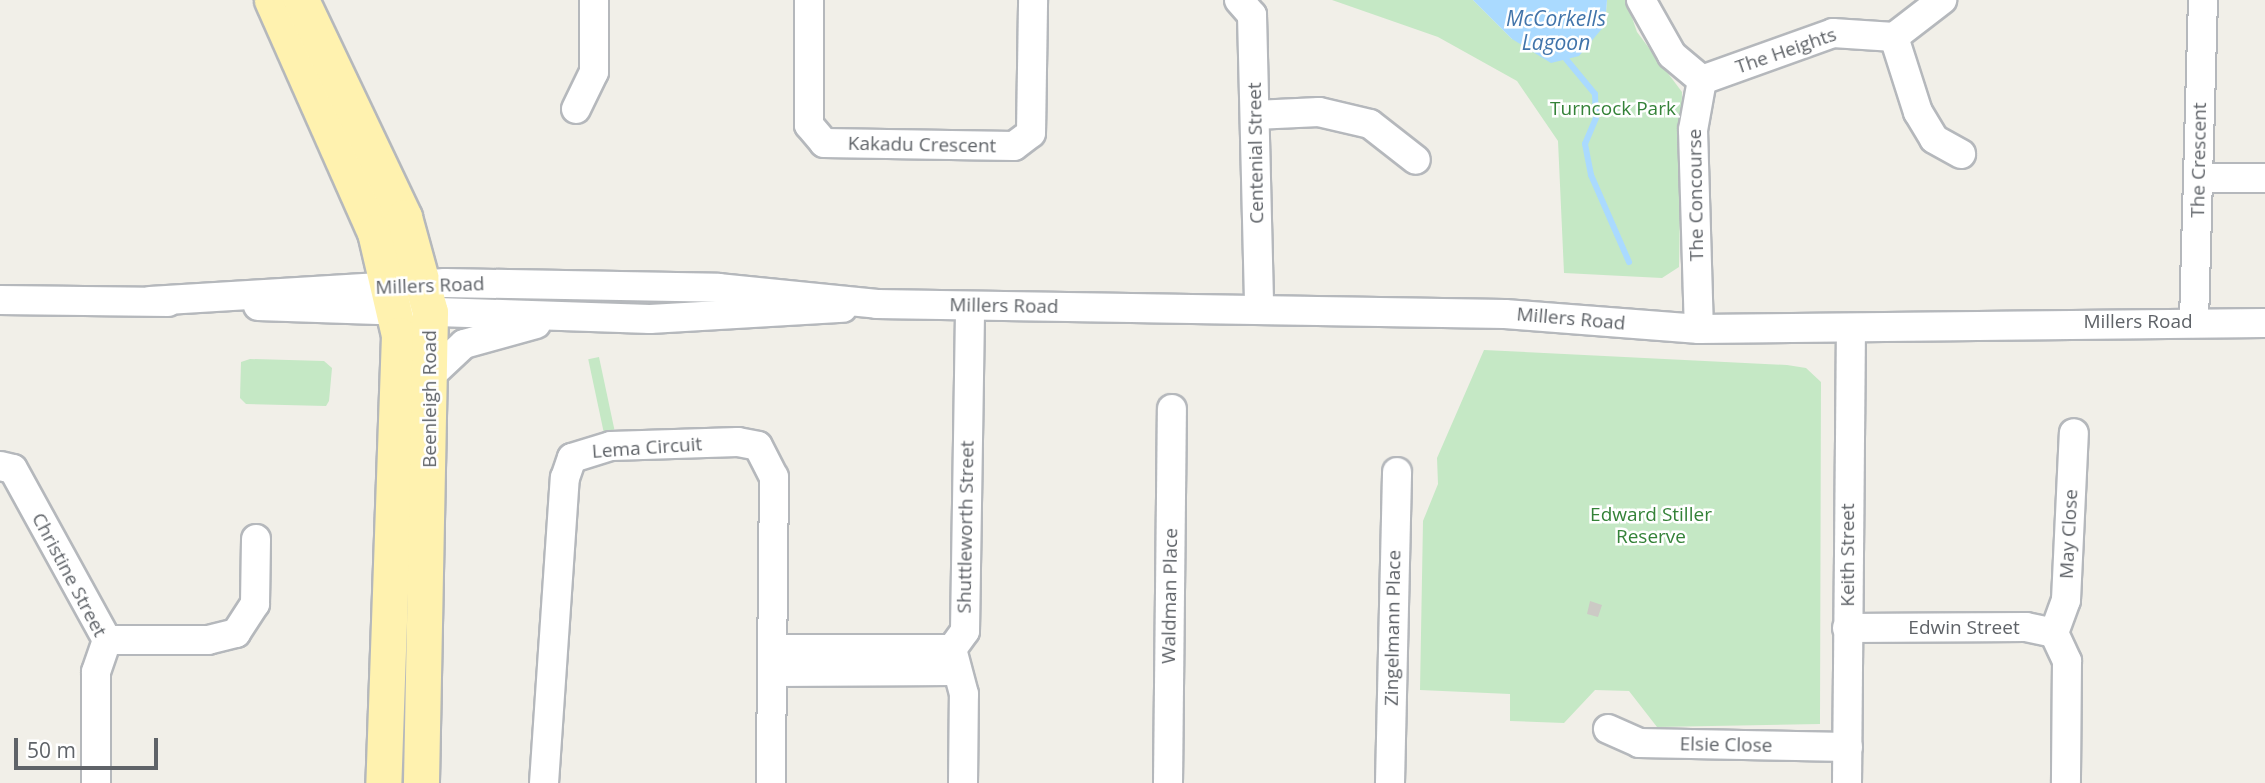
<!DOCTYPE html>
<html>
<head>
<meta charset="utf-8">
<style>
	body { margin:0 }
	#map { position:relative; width:2265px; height:783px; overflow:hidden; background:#f1efe8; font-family:"Open Sans",sans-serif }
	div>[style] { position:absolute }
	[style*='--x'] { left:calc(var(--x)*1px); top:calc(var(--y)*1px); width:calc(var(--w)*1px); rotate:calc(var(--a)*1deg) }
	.green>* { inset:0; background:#c5e8c5; transform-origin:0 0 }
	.water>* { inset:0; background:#aadaff }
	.stream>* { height:6px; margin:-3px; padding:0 3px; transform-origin:3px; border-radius:3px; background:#aadaff }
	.building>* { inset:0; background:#cccac5 }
	.roads { filter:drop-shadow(2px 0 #b5b8bc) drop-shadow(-2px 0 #b5b8bc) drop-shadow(0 2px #b5b8bc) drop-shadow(0 -2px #b5b8bc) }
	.minor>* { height:28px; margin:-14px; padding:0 14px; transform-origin:14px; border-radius:14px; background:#fff }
	.major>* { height:35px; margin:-17.5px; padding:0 17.5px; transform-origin:17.5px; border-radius:17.5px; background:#fff2af }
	span { translate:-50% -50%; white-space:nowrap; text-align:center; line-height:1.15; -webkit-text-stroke:5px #fff; paint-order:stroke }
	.street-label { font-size:19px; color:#5f6368 }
	.park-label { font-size:19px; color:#348238 }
	.water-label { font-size:21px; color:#4174aa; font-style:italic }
	.scale { position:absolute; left:14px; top:738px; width:144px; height:32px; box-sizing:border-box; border:4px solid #5f6368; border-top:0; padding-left:9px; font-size:21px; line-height:24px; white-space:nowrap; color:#5f6368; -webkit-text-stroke:5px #fff; paint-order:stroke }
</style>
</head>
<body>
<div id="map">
	<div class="green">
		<i style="clip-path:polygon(1332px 0,1473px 0,1512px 39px,1605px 26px,1607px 0,1626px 0,1637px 32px,1682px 92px,1679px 267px,1662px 278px,1564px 273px,1558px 141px,1517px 81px,1438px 37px)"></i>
		<i style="clip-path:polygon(1484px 350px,1787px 365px,1806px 368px,1821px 382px,1820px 724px,1657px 727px,1629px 691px,1595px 690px,1564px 723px,1510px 721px,1510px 694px,1420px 690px,1423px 521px,1438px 484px,1437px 458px)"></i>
		<i style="left:599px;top:357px;width:74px;height:11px;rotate:78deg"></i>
		<i style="clip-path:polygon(250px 359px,324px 361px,332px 368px,329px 401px,326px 406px,246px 404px,240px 398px,241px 362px)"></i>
	</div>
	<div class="water">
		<i style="clip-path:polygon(1473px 0,1607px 0,1605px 25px,1579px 56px,1551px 63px,1512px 39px)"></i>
	</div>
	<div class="stream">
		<i style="--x:1566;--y:59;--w:45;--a:50.4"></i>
		<i style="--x:1595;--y:94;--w:24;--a:88"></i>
		<i style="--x:1596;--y:118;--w:28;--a:113"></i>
		<i style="--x:1585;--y:144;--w:32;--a:79"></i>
		<i style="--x:1591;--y:175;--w:95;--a:66.4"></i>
	</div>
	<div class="building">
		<i style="clip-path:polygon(1590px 601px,1602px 605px,1598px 617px,1587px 614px)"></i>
	</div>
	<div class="roads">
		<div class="minor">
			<i style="--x:809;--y:0;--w:125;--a:90"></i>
			<i style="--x:809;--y:125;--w:23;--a:50"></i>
			<i style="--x:824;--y:143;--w:190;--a:0.9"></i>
			<i style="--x:1014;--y:146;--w:21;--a:-37"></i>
			<i style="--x:1031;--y:133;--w:133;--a:-89.1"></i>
			<i style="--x:1239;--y:0;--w:20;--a:49"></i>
			<i style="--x:1252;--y:15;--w:295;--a:88.6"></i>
			<i style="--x:1641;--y:0;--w:63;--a:60.6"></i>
			<i style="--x:1672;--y:55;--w:39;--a:40"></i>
			<i style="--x:1702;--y:80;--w:51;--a:100.2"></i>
			<i style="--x:1693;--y:130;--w:199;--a:88.3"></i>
			<i style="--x:1894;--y:37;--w:79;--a:72.3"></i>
			<i style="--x:1918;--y:112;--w:31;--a:59"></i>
			<i style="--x:1934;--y:139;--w:31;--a:29"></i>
			<i style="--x:1702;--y:80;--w:139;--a:-19.7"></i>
			<i style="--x:1833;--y:33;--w:61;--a:3.8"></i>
			<i style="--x:1894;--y:37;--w:61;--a:-37.6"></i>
			<i style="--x:576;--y:109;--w:41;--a:-64.1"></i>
			<i style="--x:594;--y:72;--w:72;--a:-90"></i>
			<i style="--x:1255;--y:115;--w:64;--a:-2.7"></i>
			<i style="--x:1319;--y:112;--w:52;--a:13.2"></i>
			<i style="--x:1370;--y:124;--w:58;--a:38"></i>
			<i style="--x:2200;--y:178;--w:65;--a:0"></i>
			<i style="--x:0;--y:300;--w:168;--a:0.7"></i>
			<i style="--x:150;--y:301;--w:296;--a:-3.5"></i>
			<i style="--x:445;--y:283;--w:273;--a:1"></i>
			<i style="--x:718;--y:288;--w:160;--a:5.7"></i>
			<i style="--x:877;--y:304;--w:628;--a:0.91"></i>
			<i style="--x:1505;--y:314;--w:195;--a:4.4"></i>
			<i style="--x:1699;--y:329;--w:566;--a:-0.61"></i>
			<i style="--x:258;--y:306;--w:392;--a:1.9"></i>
			<i style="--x:650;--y:319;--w:193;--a:-3.3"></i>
			<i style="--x:2194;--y:321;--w:321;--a:-88.4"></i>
			<i style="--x:433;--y:373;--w:42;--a:-43.1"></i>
			<i style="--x:464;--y:344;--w:75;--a:-15.5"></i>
			<i style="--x:0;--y:466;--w:13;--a:13"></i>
			<i style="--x:13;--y:469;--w:195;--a:61.2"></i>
			<i style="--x:107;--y:640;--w:34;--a:109"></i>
			<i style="--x:96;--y:672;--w:111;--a:90"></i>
			<i style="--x:1847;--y:628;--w:179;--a:-0.3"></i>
			<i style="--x:2026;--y:627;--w:29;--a:12"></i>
			<i style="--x:2054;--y:633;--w:31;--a:65"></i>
			<i style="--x:2067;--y:661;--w:122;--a:90.5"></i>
			<i style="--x:2054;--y:633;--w:35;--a:-70"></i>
			<i style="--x:2066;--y:600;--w:167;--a:-87.3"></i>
			<i style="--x:107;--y:640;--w:101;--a:0"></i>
			<i style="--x:208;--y:640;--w:29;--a:-14"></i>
			<i style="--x:236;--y:633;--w:35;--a:-57"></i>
			<i style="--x:255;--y:604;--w:65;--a:-89.1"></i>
			<i style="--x:774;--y:649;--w:178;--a:0"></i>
			<i style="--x:773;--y:672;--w:180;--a:-0.3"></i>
			<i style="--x:1608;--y:729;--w:34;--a:24"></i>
			<i style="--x:1639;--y:743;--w:209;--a:1.1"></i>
			<i style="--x:544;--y:783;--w:306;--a:-86.1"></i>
			<i style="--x:565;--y:478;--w:21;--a:-71"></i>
			<i style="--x:572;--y:458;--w:41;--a:-17.1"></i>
			<i style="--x:611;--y:446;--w:127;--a:-1.8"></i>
			<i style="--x:738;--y:442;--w:20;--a:11"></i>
			<i style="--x:758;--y:446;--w:35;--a:63"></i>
			<i style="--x:774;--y:477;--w:306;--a:90.6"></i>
			<i style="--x:963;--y:783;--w:89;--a:-89.4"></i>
			<i style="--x:964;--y:694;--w:47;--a:-104.9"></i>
			<i style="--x:952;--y:649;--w:22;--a:-54"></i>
			<i style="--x:965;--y:631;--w:325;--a:-89.1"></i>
			<i style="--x:1168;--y:783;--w:374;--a:-89.4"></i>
			<i style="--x:1390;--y:783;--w:311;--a:-88.7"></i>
			<i style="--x:1847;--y:783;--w:455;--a:-89.5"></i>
		</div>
		<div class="major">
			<i style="--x:272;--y:0;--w:254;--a:66.1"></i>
			<i style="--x:375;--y:232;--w:106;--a:76.9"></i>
			<i style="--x:399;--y:335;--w:448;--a:92"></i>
			<i style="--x:301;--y:0;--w:240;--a:64.6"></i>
			<i style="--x:404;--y:217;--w:98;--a:74.7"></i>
			<i style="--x:430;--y:312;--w:471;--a:91.1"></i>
		</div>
	</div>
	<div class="street-label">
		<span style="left:1786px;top:51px;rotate:-19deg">The Heights</span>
		<span style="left:922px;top:145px;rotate:1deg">Kakadu Crescent</span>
		<span style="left:1256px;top:153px;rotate:-91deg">Centenial Street</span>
		<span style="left:2199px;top:160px;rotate:-89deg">The Crescent</span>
		<span style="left:1696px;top:195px;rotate:-91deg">The Concourse</span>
		<span style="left:430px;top:286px;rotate:-2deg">Millers Road</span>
		<span style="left:1004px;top:306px;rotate:1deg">Millers Road</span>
		<span style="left:1571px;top:319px;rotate:5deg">Millers Road</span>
		<span style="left:2138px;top:322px">Millers Road</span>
		<span style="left:430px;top:399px;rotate:-90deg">Beenleigh Road</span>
		<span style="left:647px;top:448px;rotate:-4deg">Lema Circuit</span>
		<span style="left:966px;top:527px;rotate:-89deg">Shuttleworth Street</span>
		<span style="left:2069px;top:534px;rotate:-87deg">May Close</span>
		<span style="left:1848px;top:555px;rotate:-90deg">Keith Street</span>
		<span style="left:69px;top:575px;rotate:62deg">Christine Street</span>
		<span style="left:1170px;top:596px;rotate:-89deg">Waldman Place</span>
		<span style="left:1393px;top:628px;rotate:-89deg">Zingelmann Place</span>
		<span style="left:1964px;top:628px">Edwin Street</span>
		<span style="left:1726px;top:745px;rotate:1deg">Elsie Close</span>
	</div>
	<div class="park-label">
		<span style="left:1613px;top:109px">Turncock Park</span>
		<span style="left:1651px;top:526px">Edward Stiller<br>Reserve</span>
	</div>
	<div class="water-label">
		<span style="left:1556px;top:30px">McCorkells<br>Lagoon</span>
	</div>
	<div class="scale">50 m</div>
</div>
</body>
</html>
